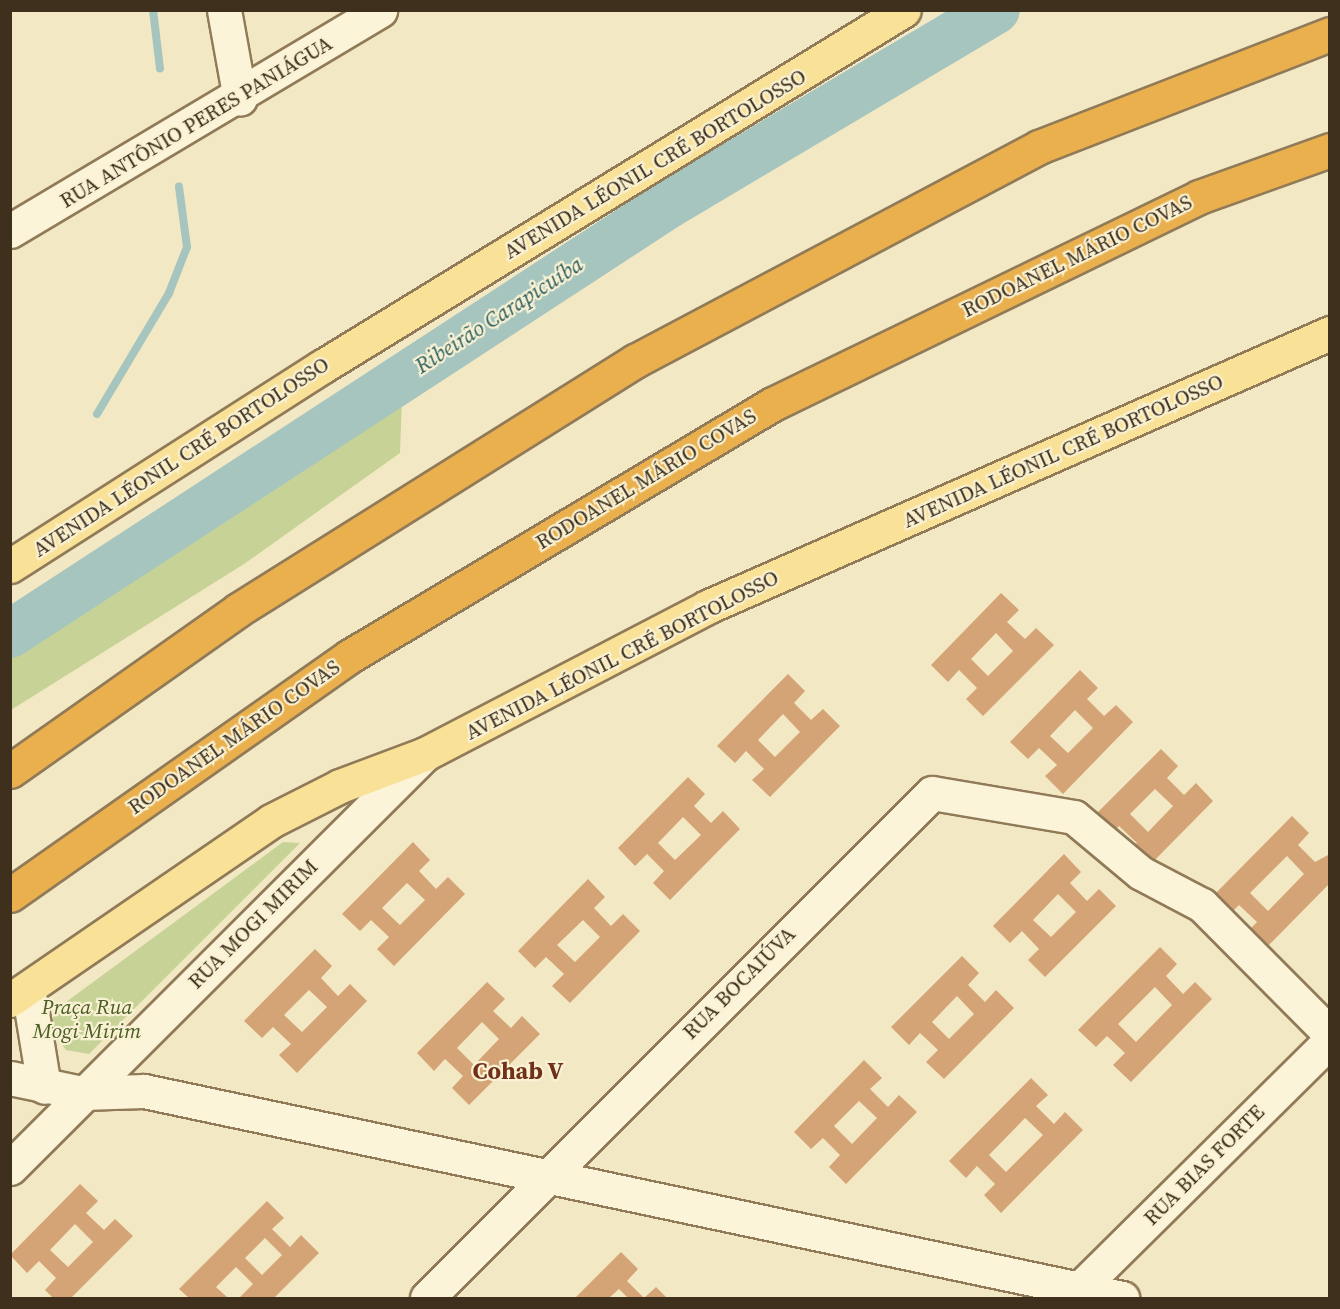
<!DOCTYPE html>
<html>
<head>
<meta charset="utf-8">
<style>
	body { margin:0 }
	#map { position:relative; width:1340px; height:1309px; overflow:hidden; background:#f3e8c4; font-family:"Source Serif 4",serif }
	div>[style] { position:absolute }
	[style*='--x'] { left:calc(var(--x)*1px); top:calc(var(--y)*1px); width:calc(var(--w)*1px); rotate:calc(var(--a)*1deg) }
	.green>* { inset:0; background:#c7d396 }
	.stream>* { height:8px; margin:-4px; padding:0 4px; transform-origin:4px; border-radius:4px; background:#a6c5be }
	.river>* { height:48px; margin:-24px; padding:0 24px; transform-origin:24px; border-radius:24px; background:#a6c5be }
	.building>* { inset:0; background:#d5a476 }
	.roads { filter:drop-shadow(2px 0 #907a58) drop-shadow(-2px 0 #907a58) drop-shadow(0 2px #907a58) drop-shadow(0 -2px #907a58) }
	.minor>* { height:33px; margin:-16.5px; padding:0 16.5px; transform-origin:16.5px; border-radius:16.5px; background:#fcf4d8 }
	.major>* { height:33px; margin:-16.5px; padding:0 16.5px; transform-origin:16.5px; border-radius:16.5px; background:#f9e298 }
	.highway>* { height:33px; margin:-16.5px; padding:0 16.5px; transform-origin:16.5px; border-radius:16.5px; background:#eab04d }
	span { translate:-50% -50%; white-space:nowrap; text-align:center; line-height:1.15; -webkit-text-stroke:4.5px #f9f1d4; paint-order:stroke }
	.street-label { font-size:21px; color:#3e301d }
	.park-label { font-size:21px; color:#4a5d22; font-style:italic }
	.water-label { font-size:22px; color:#2b5f60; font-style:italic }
	.quarter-label { font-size:24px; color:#703118; font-weight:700 }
	.frame { position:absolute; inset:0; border:12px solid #3e301d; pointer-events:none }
</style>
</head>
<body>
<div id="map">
	<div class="green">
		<i style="clip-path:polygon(402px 398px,400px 453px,244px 564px,11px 710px,11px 645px)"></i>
		<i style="clip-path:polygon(283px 842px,300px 843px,89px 1054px,66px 1050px,52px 1031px,51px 1020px,62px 1005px)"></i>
	</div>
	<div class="stream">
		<i style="--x:153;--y:10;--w:59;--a:83.2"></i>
		<i style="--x:97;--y:414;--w:141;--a:-59.2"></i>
		<i style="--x:169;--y:293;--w:49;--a:-68.6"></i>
		<i style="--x:187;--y:247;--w:61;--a:-97.6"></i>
	</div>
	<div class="river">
		<i style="--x:10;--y:634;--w:787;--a:-33.12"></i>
		<i style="--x:669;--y:204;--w:380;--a:-30.7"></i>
	</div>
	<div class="building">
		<i style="clip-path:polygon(evenodd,1001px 593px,1019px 610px,1007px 622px,1025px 639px,1036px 628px,1054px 645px,983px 716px,966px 699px,977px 688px,959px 670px,948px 682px,931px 665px,1001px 593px,996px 633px,1013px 651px,988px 676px,971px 659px,996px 633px)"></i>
		<i style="clip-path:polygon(evenodd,1080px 670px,1098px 688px,1087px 699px,1104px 716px,1116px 705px,1133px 722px,1063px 794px,1045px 776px,1057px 765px,1039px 748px,1028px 759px,1010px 742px,1080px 670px,1075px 710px,1093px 728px,1068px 753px,1050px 736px,1075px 710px)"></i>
		<i style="clip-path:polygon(evenodd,788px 674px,805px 691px,794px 703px,811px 720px,823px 709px,840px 726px,770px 797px,752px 780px,764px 769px,746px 751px,735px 763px,717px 746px,788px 674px,783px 714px,800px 732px,775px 757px,758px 740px,783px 714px)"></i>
		<i style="clip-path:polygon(evenodd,1161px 749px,1178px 766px,1167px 778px,1184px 795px,1196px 783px,1213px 801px,1143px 872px,1125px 854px,1137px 843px,1119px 826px,1108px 837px,1090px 820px,1161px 749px,1155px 789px,1173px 806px,1148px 832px,1130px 814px,1155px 789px)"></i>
		<i style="clip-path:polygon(evenodd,688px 777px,705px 794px,694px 806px,711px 823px,723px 811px,740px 829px,670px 900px,653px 883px,664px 871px,647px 854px,635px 866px,618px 848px,688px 777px,683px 817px,701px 835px,675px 860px,658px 843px,683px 817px)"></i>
		<i style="clip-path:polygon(evenodd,1292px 816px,1309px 833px,1298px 845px,1315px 862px,1330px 854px,1330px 883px,1263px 951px,1245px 934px,1257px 922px,1239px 905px,1228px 916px,1210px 899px,1292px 816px,1287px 856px,1304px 874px,1268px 911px,1250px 893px,1287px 856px)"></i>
		<i style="clip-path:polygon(evenodd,413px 842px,430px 860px,419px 871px,436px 889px,448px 877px,465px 894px,394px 966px,377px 949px,389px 937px,371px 920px,360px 931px,342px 914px,413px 842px,407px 883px,425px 900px,400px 925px,382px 908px,407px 883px)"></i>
		<i style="clip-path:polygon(evenodd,1064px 854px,1081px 872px,1070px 883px,1087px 901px,1099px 889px,1116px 906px,1045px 977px,1028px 960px,1039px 949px,1022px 931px,1010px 943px,993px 926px,1064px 854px,1058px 894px,1076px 912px,1051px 937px,1033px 920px,1058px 894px)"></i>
		<i style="clip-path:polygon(evenodd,588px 879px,605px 897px,594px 908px,611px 926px,623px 914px,640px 931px,570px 1003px,552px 986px,564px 974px,546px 957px,535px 968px,518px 951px,588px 879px,583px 920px,600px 937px,575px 962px,557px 945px,583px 920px)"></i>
		<i style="clip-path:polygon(evenodd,1160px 947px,1177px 964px,1166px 976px,1183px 994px,1195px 982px,1212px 999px,1131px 1082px,1113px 1065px,1125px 1053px,1107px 1036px,1096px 1047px,1078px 1030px,1160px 947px,1155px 987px,1172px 1005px,1136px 1042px,1118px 1024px,1155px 987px)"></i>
		<i style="clip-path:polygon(evenodd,315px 949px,332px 966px,321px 978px,338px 996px,350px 984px,367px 1001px,297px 1073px,279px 1055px,291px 1044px,273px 1027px,262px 1038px,244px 1021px,315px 949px,309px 990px,327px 1007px,302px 1032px,284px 1015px,309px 990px)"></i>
		<i style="clip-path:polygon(evenodd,962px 956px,979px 973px,968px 985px,985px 1002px,996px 990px,1014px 1008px,944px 1079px,926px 1062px,938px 1050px,920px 1033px,909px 1045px,891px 1027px,962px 956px,957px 996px,974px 1014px,949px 1039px,932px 1022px,957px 996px)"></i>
		<i style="clip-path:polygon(evenodd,487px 982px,505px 999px,493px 1011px,511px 1028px,522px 1016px,540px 1034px,469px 1105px,452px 1088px,463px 1076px,445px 1059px,434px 1071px,417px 1053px,487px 982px,482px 1022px,499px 1039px,474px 1065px,457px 1048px,482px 1022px)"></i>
		<i style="clip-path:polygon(evenodd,864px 1060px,882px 1078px,870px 1089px,888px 1107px,899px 1095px,917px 1112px,846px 1184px,829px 1167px,840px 1155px,823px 1138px,811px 1149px,794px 1132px,864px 1060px,859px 1101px,877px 1118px,852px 1144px,834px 1126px,859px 1101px)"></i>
		<i style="clip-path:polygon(evenodd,1031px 1078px,1048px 1095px,1036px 1106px,1054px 1124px,1065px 1112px,1083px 1130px,1001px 1213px,984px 1195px,995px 1184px,977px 1166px,966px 1178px,949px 1161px,1031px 1078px,1025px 1118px,1043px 1135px,1006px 1172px,989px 1155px,1025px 1118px)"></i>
		<i style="clip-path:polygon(evenodd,80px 1184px,98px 1201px,86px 1213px,104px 1230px,115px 1219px,133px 1236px,71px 1298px,53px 1298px,45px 1290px,56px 1278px,39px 1261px,27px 1273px,10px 1255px,80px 1184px,75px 1224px,93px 1242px,68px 1267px,50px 1250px,75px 1224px)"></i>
		<i style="clip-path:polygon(evenodd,267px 1201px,284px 1218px,272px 1229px,290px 1247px,301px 1235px,319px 1253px,274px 1298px,239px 1298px,253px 1284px,236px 1267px,216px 1287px,228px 1298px,189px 1298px,179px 1289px,267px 1201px,265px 1238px,282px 1255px,262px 1275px,245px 1258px,265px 1238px)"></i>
		<i style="clip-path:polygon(621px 1252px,638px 1269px,627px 1281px,644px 1298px,656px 1287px,667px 1298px,628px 1298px,619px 1289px,609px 1298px,575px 1298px)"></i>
	</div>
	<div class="roads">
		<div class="minor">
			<i style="--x:224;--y:10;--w:90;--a:79.8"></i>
			<i style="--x:10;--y:231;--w:431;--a:-30.8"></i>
			<i style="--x:28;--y:989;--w:99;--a:80.7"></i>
			<i style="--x:10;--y:1078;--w:74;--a:11.8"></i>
			<i style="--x:82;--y:1093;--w:62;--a:-1.8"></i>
			<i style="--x:144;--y:1091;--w:1000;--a:11.95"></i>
			<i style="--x:10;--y:1168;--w:586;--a:-44.93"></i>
			<i style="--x:427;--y:1298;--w:714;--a:-45"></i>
			<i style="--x:932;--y:793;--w:144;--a:9.6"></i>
			<i style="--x:1074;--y:817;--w:87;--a:39.9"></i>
			<i style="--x:1141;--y:873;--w:69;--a:27.7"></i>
			<i style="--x:1202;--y:905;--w:182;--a:45.2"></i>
			<i style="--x:1070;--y:1298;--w:366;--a:-44.7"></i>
		</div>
		<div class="major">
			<i style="--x:10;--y:566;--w:371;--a:-32.6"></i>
			<i style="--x:323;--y:366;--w:681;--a:-31.5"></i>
			<i style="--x:10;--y:1000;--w:316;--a:-34.4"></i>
			<i style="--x:271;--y:821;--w:77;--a:-26.9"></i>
			<i style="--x:340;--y:786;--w:91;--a:-20.6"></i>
			<i style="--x:425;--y:754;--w:318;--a:-27.5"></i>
			<i style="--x:707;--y:607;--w:681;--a:-23.74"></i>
		</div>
		<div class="highway">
			<i style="--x:10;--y:771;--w:279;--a:-35.2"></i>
			<i style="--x:238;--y:610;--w:469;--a:-32.1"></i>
			<i style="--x:635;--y:361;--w:457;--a:-27.9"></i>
			<i style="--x:1039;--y:147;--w:312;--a:-21.2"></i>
			<i style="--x:10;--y:895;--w:416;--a:-35.1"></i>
			<i style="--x:350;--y:656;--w:492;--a:-30.8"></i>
			<i style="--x:773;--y:404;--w:474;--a:-25.9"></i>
			<i style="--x:1199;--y:197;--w:139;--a:-19.7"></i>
		</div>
	</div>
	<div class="street-label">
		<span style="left:196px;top:122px;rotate:-31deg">RUA ANTÔNIO PERES PANIÁGUA</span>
		<span style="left:655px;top:164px;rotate:-31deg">AVENIDA LÉONIL CRÉ BORTOLOSSO</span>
		<span style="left:1077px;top:256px;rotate:-26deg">RODOANEL MÁRIO COVAS</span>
		<span style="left:1063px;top:451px;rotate:-24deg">AVENIDA LÉONIL CRÉ BORTOLOSSO</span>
		<span style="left:181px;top:457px;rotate:-33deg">AVENIDA LÉONIL CRÉ BORTOLOSSO</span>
		<span style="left:646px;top:479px;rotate:-31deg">RODOANEL MÁRIO COVAS</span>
		<span style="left:622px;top:655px;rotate:-27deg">AVENIDA LÉONIL CRÉ BORTOLOSSO</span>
		<span style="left:234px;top:737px;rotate:-35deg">RODOANEL MÁRIO COVAS</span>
		<span style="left:253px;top:924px;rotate:-45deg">RUA MOGI MIRIM</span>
		<span style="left:739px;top:983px;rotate:-45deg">RUA BOCAIÚVA</span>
		<span style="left:1204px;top:1165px;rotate:-45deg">RUA BIAS FORTE</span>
	</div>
	<div class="park-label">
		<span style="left:87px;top:1019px">Praça Rua<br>Mogi Mirim</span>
	</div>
	<div class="water-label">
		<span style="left:499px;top:315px;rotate:-33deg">Ribeirão Carapicuíba</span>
	</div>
	<div class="quarter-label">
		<span style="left:518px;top:1071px">Cohab V</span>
	</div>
	<div class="frame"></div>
</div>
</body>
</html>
